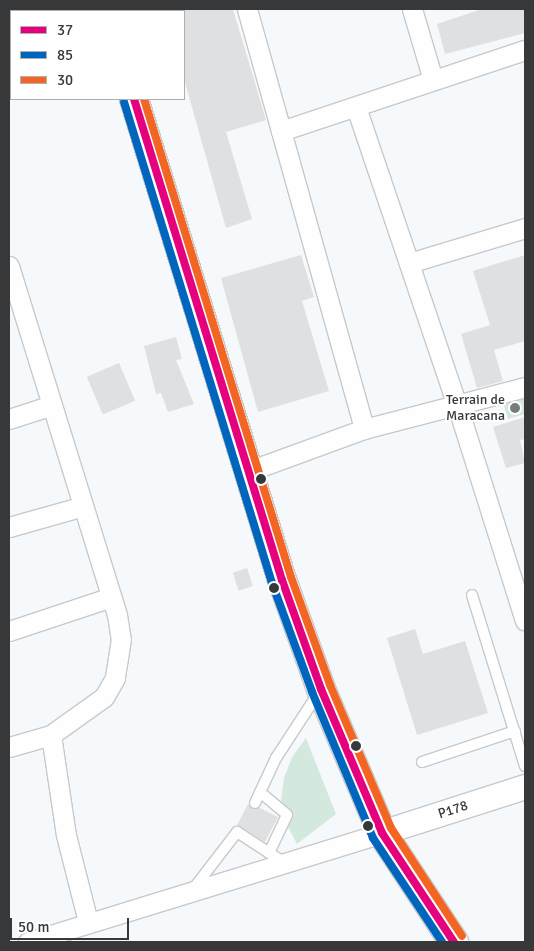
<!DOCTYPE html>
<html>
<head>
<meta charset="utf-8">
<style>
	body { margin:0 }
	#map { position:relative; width:534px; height:951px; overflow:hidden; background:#f6f9fb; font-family:Signika,sans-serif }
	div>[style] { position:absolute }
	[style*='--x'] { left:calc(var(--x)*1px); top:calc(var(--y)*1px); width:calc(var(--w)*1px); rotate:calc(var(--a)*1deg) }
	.green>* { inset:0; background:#d4e9de }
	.building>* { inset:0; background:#dee0e2; transform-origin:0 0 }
	.roads { filter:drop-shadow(1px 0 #c7c9cb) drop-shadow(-1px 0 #c7c9cb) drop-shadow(0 1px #c7c9cb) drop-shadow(0 -1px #c7c9cb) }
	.service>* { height:10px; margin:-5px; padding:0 5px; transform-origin:5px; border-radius:5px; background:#fefefe }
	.minor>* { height:19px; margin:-9.5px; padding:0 9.5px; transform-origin:9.5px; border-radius:9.5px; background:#fefefe }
	.tertiary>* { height:24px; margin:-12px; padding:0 12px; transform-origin:12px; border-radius:12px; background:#fefefe }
	.secondary>* { height:28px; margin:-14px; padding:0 14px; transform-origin:14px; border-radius:14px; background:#fefefe }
	.bus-1>* { height:8px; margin:-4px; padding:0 4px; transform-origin:4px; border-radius:4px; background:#e5007d }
	.bus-2>* { height:8px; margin:-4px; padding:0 4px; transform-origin:4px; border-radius:4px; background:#0065bd }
	.bus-3>* { height:8px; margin:-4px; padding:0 4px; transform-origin:4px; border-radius:4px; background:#f26522 }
	.dots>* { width:14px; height:14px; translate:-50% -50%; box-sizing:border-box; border:2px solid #fff; border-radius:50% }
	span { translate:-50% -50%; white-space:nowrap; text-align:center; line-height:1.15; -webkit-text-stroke:4px #fff; paint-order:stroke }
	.poi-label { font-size:14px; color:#36383a }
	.right { translate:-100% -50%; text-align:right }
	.street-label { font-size:14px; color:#36383a }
	.frame { position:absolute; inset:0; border:10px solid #36383a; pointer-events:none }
	.legend { position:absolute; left:10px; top:10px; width:175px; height:90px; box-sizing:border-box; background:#fff; border:1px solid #afafb0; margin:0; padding:6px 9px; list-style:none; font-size:15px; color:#36383a }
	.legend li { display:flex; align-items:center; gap:10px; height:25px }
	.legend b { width:25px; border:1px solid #afafb0 }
	.scale { position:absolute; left:10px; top:918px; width:119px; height:22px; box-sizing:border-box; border:2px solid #36383a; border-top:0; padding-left:6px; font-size:15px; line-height:18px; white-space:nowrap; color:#36383a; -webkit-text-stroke:4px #fff; paint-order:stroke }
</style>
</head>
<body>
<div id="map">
	<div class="green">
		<i style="clip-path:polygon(525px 396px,525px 414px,508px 419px,503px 402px)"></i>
		<i style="clip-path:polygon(306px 738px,336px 814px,297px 844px,286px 823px,281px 801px,284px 778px,292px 757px)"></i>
	</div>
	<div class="building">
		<i style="clip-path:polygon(184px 9px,233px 9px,266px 120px,226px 132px,252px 219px,226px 228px,184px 79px)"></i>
		<i style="clip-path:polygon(482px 9px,525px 9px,525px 33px,445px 54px,437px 24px)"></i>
		<i style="clip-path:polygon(301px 255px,314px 297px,302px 301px,329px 391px,258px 412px,221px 278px)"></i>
		<i style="clip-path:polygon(525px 255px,525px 341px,494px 350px,503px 381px,477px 388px,461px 334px,490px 325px,473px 271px)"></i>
		<i style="clip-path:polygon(176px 337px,182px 359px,176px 360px,194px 404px,168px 412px,161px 393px,156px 394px,144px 346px)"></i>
		<i style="left:119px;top:363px;width:41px;height:35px;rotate:67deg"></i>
		<i style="clip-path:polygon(525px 417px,525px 439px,520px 440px,525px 463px,506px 468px,493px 427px)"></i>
		<i style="left:247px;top:568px;width:19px;height:15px;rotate:72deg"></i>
		<i style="clip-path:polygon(415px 629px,423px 654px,465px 641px,488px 713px,417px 735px,387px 638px)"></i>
		<i style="clip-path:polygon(248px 804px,253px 809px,260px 808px,278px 817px,265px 842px,237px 825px)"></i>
	</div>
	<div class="roads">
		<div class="service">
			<i style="--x:472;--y:595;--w:179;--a:72.8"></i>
			<i style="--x:422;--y:762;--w:98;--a:-18.4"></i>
			<i style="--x:260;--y:792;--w:35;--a:40"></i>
			<i style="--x:287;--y:815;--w:42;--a:115.3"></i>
			<i style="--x:255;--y:803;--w:50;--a:-65"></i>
			<i style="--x:276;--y:758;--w:79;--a:-56.9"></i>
			<i style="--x:194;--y:888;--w:71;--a:-52.5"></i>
			<i style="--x:237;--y:832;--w:57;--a:32.9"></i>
		</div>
		<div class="minor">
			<i style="--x:247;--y:9;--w:436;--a:74.4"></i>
			<i style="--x:412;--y:9;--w:74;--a:73.5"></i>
			<i style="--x:356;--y:107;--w:315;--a:71.3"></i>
			<i style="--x:457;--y:405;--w:226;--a:72.5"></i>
			<i style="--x:281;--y:131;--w:257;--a:-18.4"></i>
			<i style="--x:409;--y:263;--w:121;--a:-16.8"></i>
			<i style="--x:9;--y:266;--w:365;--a:72.8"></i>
			<i style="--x:117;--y:615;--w:24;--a:81"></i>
			<i style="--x:121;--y:639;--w:39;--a:99"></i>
			<i style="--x:115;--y:678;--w:22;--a:120"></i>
			<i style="--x:104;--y:697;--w:65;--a:144.4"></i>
			<i style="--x:51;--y:735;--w:44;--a:164.1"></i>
			<i style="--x:9;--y:419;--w:45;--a:-18"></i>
			<i style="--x:249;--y:471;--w:122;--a:-20.1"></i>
			<i style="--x:364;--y:429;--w:166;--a:-14.6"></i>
			<i style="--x:9;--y:527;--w:77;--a:-15.8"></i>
			<i style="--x:9;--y:631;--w:108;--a:-18.4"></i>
			<i style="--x:51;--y:735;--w:101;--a:81.5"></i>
			<i style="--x:66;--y:835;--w:90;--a:75.8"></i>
			<i style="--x:28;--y:942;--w:370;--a:-17.1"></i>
		</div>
		<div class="tertiary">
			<i style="--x:382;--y:833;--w:150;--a:-17.8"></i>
		</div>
		<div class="secondary">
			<i style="--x:106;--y:9;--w:2;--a:63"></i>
			<i style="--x:134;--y:99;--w:503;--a:72.9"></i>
			<i style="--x:282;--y:580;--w:116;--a:70.3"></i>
			<i style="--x:321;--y:689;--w:156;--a:67"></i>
			<i style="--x:382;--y:833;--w:131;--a:56.6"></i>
		</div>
	</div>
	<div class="bus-1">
		<i style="--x:134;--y:99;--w:503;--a:72.9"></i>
		<i style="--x:282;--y:580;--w:116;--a:70.3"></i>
		<i style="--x:321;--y:689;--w:156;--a:67"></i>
		<i style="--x:382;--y:833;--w:131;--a:56.6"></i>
	</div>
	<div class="bus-2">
		<i style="--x:124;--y:102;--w:503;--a:72.9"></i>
		<i style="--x:272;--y:583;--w:116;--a:69.8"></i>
		<i style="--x:312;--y:692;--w:158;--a:67.3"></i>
		<i style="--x:373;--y:838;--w:125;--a:56.4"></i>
	</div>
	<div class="bus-3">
		<i style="--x:144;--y:99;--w:500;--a:72.91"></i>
		<i style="--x:291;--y:577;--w:115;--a:70.1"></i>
		<i style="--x:330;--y:685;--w:155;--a:66.9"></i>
		<i style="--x:391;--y:828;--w:129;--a:56.7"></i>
	</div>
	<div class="dots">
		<i style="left:515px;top:408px;background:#797c7e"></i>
		<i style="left:261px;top:479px;background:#36383a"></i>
		<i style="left:274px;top:588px;background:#36383a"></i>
		<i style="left:356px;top:746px;background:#36383a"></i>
		<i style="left:368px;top:826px;background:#36383a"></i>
	</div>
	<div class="poi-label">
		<span class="right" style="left:505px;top:408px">Terrain de<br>Maracana</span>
	</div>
	<div class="street-label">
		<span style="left:453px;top:810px;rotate:-18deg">P178</span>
	</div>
	<div class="frame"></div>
	<ul class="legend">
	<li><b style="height:6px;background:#e5007d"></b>37</li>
	<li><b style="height:6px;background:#0065bd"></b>85</li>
	<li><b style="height:6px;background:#f26522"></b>30</li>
	</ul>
	<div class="scale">50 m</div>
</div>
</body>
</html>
